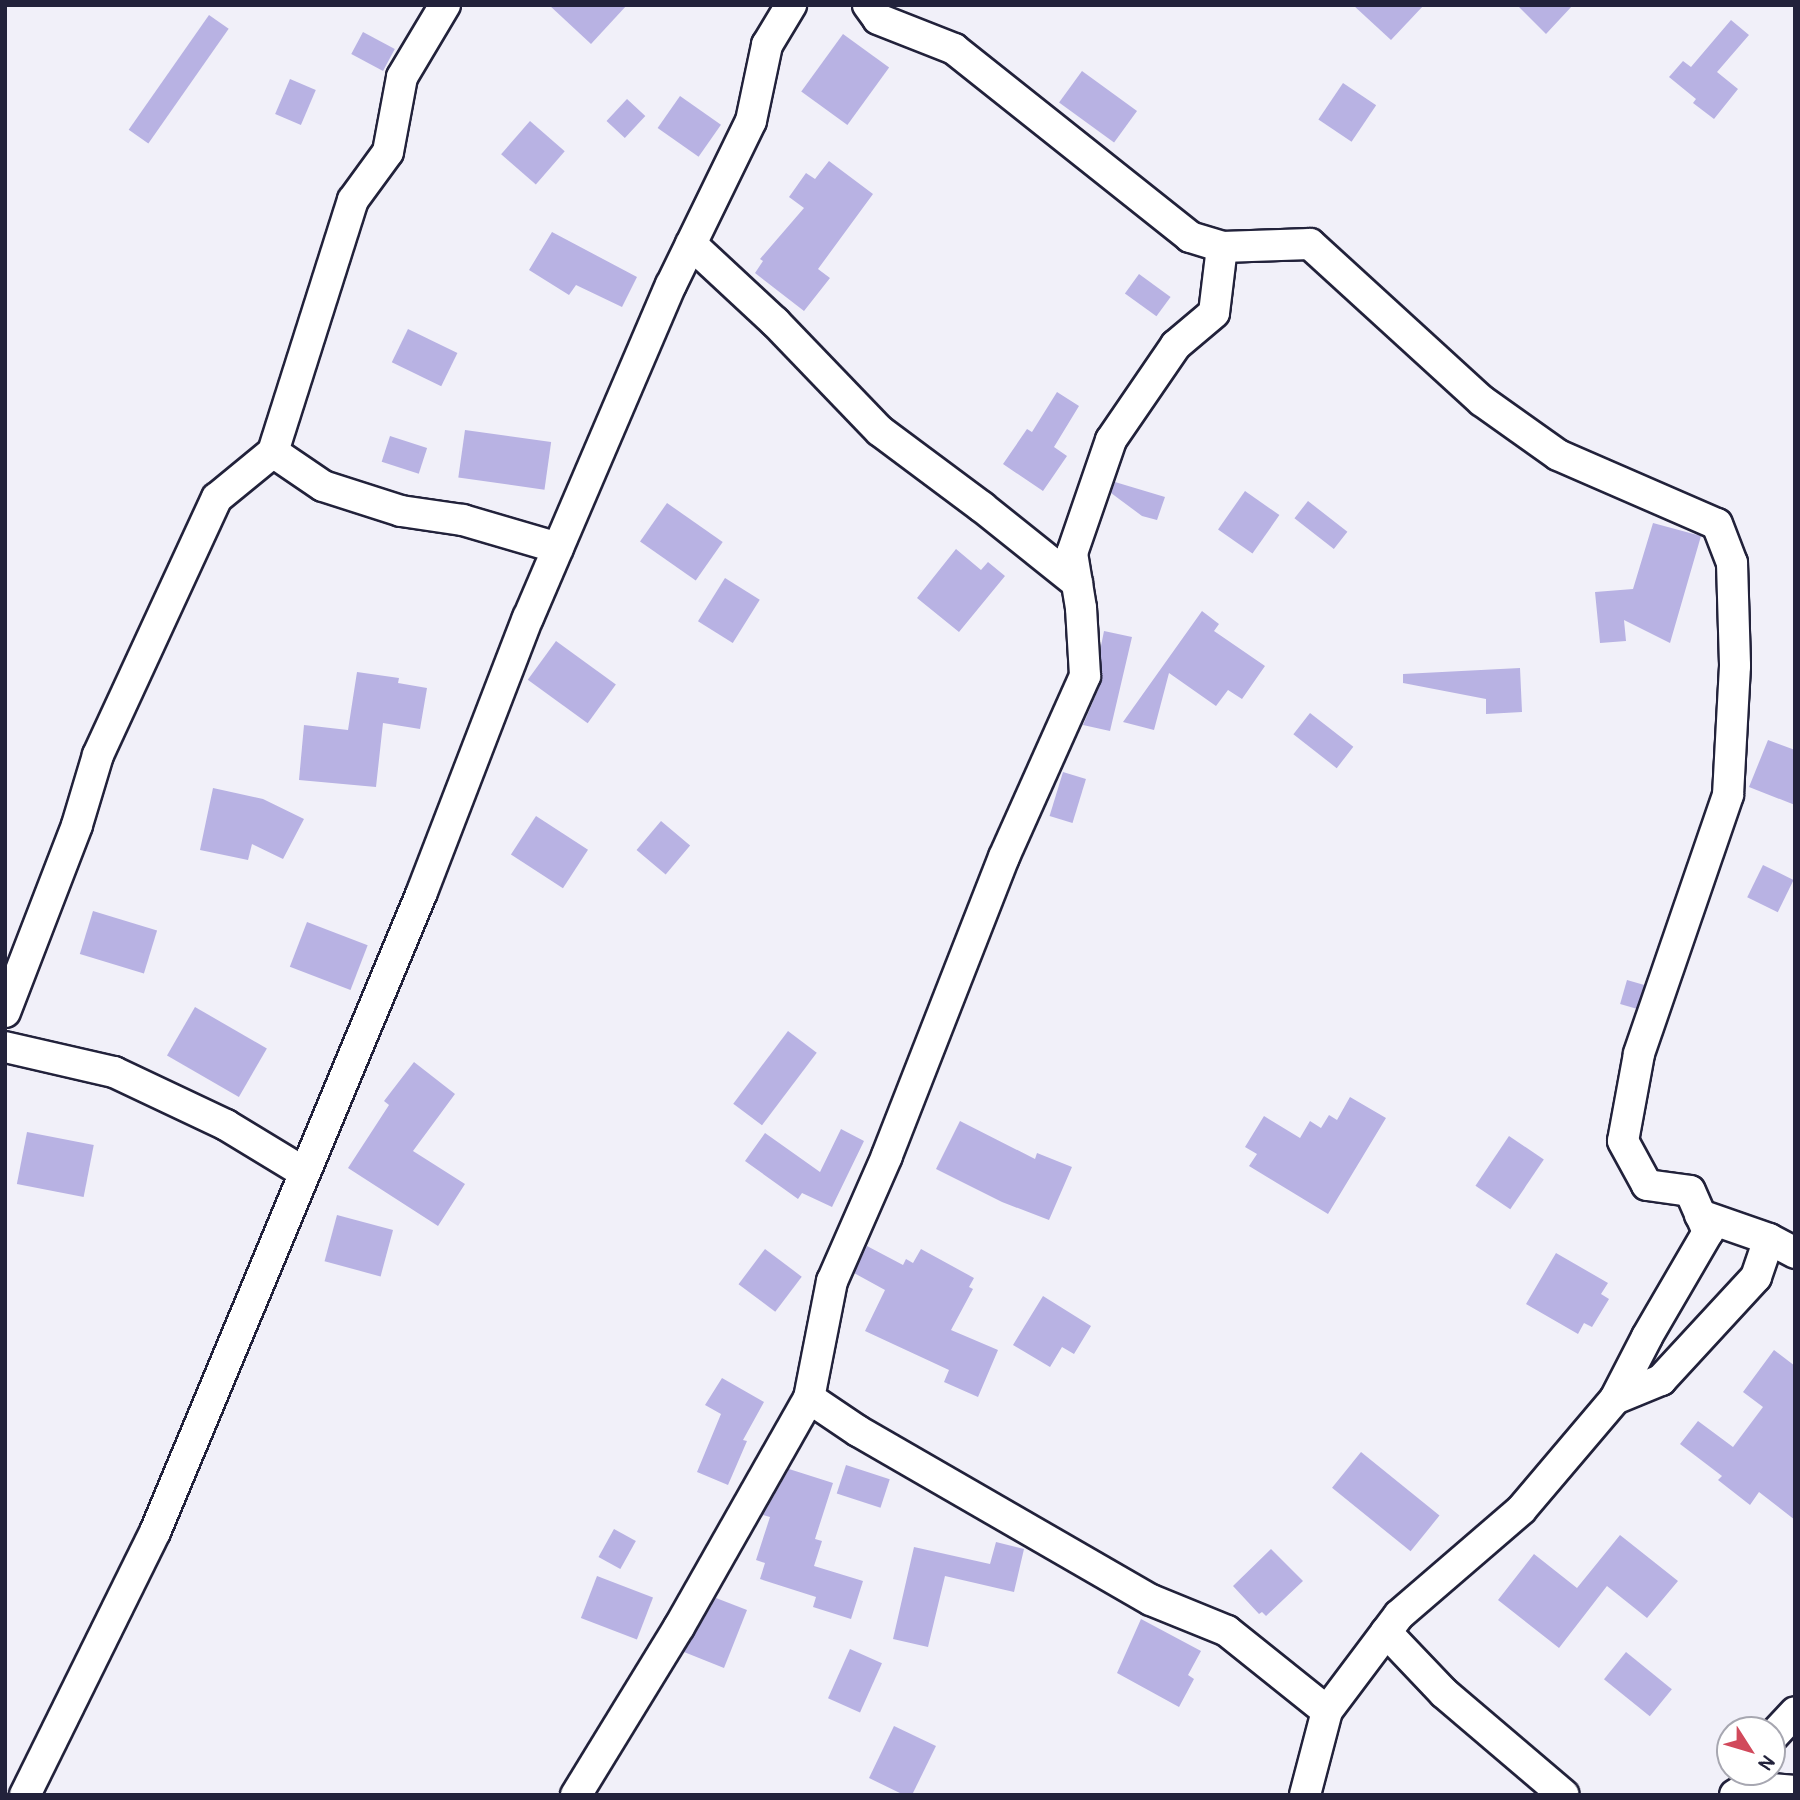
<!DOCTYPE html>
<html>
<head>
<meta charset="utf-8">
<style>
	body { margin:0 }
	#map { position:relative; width:1800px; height:1800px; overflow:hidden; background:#f1f0f9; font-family:Pangolin,sans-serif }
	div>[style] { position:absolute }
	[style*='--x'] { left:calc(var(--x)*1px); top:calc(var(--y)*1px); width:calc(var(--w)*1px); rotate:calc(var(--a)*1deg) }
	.building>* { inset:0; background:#b8b2e3; transform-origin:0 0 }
	.roads { filter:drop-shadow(2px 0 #22223b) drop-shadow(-2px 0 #22223b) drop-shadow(0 2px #22223b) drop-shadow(0 -2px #22223b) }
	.minor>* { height:30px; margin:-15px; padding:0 15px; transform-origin:15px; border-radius:15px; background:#fff }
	span { translate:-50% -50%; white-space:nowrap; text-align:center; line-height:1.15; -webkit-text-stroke:5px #fff; paint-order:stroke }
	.frame { position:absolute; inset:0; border:7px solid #22223b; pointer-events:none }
	.north { position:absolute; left:1716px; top:1716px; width:70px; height:70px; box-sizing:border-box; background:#fff; border:2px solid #a7a7b1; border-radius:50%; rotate:127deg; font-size:19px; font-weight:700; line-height:28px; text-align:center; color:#22223b }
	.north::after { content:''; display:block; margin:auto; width:24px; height:32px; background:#d1495b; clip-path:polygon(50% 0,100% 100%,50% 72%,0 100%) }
</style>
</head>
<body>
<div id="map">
	<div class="building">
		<i style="clip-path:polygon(549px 5px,627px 5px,591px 44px)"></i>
		<i style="clip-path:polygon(1353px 5px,1424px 5px,1391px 40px)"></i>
		<i style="clip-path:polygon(1517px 5px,1573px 5px,1546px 34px)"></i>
		<i style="left:209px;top:15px;width:24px;height:140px;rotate:35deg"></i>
		<i style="clip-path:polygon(1731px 20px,1749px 35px,1717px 72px,1738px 89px,1714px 119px,1693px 103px,1696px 99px,1669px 77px,1683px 61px,1691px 67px)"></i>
		<i style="left:363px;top:32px;width:36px;height:25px;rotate:28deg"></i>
		<i style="left:843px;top:34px;width:57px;height:71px;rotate:36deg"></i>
		<i style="left:1082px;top:71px;width:68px;height:39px;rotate:36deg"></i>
		<i style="left:290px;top:79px;width:28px;height:38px;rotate:23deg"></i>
		<i style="left:1343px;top:83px;width:40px;height:44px;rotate:34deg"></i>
		<i style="left:680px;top:96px;width:50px;height:39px;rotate:35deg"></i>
		<i style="left:627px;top:99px;width:25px;height:30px;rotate:43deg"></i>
		<i style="left:530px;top:121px;width:46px;height:44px;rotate:41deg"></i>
		<i style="clip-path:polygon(829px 161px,873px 194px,818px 269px,830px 278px,804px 311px,755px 273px,763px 261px,760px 259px,804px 208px,789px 197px,806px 173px,815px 179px)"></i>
		<i style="clip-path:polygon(552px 232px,637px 277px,622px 307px,576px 285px,569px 295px,529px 270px)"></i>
		<i style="left:1139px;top:274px;width:39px;height:24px;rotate:36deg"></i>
		<i style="left:408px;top:329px;width:55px;height:37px;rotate:26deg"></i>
		<i style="clip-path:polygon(1057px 392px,1079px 406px,1054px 447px,1067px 456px,1043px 491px,1003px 464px,1027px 429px,1032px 432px)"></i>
		<i style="left:465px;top:430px;width:87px;height:48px;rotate:8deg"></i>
		<i style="left:390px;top:436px;width:39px;height:27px;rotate:18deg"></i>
		<i style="clip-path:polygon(1115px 482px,1165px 497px,1157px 520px,1142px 516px,1111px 493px)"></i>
		<i style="left:1245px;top:491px;width:42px;height:47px;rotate:35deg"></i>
		<i style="left:1308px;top:501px;width:50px;height:22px;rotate:38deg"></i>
		<i style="left:667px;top:503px;width:68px;height:47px;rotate:35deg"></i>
		<i style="clip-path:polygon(1653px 523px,1701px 536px,1670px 643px,1624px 620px,1626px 641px,1600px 643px,1595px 592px,1633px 589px)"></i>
		<i style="clip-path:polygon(956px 549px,981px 570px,988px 562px,1005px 576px,959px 632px,917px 598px)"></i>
		<i style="left:725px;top:578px;width:41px;height:51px;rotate:32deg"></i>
		<i style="clip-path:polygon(1202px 611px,1219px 624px,1214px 631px,1265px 666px,1242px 699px,1228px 690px,1216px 706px,1169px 673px,1154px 730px,1123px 722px)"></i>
		<i style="clip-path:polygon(1104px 631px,1132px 637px,1110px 731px,1083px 725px,1101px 683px,1101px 646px)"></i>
		<i style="left:556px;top:641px;width:74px;height:48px;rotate:36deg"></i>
		<i style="clip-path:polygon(1520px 668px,1522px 712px,1486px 714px,1486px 699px,1403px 683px,1403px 674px)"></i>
		<i style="clip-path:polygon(357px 672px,399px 678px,398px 683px,427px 688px,420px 729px,383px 723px,376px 787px,299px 780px,304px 725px,348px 730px)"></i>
		<i style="left:1310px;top:713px;width:55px;height:27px;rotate:38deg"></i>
		<i style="clip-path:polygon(1768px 740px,1795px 750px,1795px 805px,1749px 787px)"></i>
		<i style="left:1063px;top:772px;width:24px;height:46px;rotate:17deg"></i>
		<i style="clip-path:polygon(213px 788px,263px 799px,304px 819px,283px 859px,252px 844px,248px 860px,200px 850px)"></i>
		<i style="left:536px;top:816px;width:62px;height:46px;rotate:33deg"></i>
		<i style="left:661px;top:821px;width:38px;height:38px;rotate:40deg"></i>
		<i style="left:1763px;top:865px;width:34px;height:36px;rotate:26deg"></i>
		<i style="left:93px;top:911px;width:67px;height:45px;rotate:17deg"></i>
		<i style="left:307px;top:922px;width:65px;height:48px;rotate:21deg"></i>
		<i style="left:1627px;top:980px;width:18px;height:25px;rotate:16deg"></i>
		<i style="left:195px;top:1007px;width:83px;height:56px;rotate:30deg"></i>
		<i style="left:788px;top:1031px;width:36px;height:91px;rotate:37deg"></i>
		<i style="clip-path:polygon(414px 1062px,455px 1094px,413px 1151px,465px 1184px,438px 1226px,348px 1168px,389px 1105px,384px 1101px)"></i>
		<i style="clip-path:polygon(1350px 1097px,1386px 1118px,1328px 1214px,1249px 1166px,1257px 1154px,1245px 1147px,1264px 1116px,1300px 1138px,1310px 1121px,1321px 1128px,1329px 1115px,1337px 1120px)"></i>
		<i style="clip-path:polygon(960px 1121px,1035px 1159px,1037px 1153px,1072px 1167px,1049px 1220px,1002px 1202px,936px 1169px)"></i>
		<i style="clip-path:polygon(841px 1129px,864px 1141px,832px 1207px,802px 1193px,798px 1199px,745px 1161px,765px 1133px,820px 1172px)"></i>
		<i style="left:27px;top:1132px;width:68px;height:53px;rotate:11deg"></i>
		<i style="left:1509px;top:1136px;width:42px;height:60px;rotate:34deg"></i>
		<i style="left:337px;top:1215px;width:58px;height:48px;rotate:15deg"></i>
		<i style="clip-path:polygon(867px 1246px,903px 1265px,906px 1259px,913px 1263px,921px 1249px,974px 1278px,969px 1287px,973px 1289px,951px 1330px,998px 1350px,978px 1397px,944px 1382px,949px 1370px,865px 1331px,885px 1290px,854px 1273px)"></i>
		<i style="left:765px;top:1249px;width:46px;height:44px;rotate:37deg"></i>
		<i style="clip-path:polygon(1556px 1253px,1608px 1283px,1601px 1294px,1609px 1299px,1592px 1327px,1584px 1323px,1578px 1334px,1526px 1304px)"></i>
		<i style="clip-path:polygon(1043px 1296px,1091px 1326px,1074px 1354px,1062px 1347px,1050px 1367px,1013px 1345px)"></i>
		<i style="clip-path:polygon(1774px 1350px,1795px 1366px,1795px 1520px,1759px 1492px,1750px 1505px,1718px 1480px,1722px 1476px,1680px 1444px,1698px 1421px,1733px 1447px,1763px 1407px,1743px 1392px)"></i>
		<i style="clip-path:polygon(722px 1378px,764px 1402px,743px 1440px,747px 1441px,728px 1485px,697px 1472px,721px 1414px,705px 1405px)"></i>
		<i style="left:1361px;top:1452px;width:101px;height:46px;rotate:39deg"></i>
		<i style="left:846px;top:1465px;width:46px;height:30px;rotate:18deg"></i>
		<i style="clip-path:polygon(789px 1469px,833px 1483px,815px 1539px,822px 1541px,814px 1566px,863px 1581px,851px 1619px,813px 1607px,816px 1597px,760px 1579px,765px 1563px,756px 1560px,770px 1517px,763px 1515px)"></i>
		<i style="left:614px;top:1529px;width:25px;height:32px;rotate:29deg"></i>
		<i style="clip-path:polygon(1620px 1535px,1678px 1581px,1647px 1618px,1607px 1586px,1559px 1648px,1498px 1600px,1534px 1554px,1577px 1588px)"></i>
		<i style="clip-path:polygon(996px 1542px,1024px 1549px,1014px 1592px,945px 1576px,928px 1647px,893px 1639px,914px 1547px,990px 1564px)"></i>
		<i style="clip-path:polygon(1271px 1549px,1303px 1581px,1266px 1616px,1262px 1612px,1259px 1614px,1233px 1586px)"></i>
		<i style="left:597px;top:1576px;width:60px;height:45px;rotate:21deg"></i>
		<i style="clip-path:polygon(716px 1598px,747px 1610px,724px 1668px,684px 1652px)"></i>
		<i style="clip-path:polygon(1141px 1619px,1201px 1651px,1188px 1675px,1194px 1679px,1179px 1707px,1117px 1673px)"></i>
		<i style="left:850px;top:1649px;width:35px;height:54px;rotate:24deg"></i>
		<i style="left:1626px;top:1652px;width:59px;height:35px;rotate:39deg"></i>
		<i style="clip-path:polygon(894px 1726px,936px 1746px,912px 1795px,904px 1795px,869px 1778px)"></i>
	</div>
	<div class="roads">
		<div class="minor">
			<i style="--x:868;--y:5;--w:17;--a:54"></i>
			<i style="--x:878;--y:19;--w:82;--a:21.5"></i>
			<i style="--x:954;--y:49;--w:302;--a:38.5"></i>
			<i style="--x:1190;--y:237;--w:34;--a:17"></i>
			<i style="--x:1222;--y:247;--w:88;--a:-2"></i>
			<i style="--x:1310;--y:244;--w:233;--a:42.4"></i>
			<i style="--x:1482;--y:401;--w:93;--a:35.4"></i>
			<i style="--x:1558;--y:455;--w:173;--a:23.5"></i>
			<i style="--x:1717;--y:524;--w:42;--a:69"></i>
			<i style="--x:1732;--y:563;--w:103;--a:88.3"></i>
			<i style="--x:1735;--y:666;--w:129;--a:93.1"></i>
			<i style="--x:1728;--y:795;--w:274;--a:109"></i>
			<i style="--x:1639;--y:1054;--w:88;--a:100.4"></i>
			<i style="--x:1623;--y:1141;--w:50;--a:61.4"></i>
			<i style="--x:1647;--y:1185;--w:43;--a:7.9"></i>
			<i style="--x:1690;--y:1191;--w:45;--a:66.3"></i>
			<i style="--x:1708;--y:1232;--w:121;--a:120.2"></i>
			<i style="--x:1647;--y:1337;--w:70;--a:117.3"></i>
			<i style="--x:1615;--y:1399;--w:145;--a:130.3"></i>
			<i style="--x:1521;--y:1510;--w:161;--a:139.3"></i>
			<i style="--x:1399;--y:1615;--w:120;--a:126.9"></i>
			<i style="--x:1327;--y:1711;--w:87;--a:104.7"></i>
			<i style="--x:691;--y:244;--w:115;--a:42.9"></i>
			<i style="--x:775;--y:322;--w:151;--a:46.1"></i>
			<i style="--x:880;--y:431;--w:127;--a:36.7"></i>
			<i style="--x:982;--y:507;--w:122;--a:38.7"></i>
			<i style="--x:1222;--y:247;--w:66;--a:96.9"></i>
			<i style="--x:1214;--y:313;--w:50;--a:139.9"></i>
			<i style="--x:1176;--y:345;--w:115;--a:124.4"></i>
			<i style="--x:1111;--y:440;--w:120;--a:109"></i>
			<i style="--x:1072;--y:553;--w:56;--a:80.7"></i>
			<i style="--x:1081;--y:608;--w:68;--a:86.6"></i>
			<i style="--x:1085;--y:676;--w:198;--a:114.1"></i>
			<i style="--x:1004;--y:857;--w:321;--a:111.4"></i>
			<i style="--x:887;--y:1156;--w:137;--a:113.7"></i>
			<i style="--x:832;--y:1281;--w:119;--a:101.1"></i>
			<i style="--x:809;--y:1398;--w:59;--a:34"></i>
			<i style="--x:858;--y:1431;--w:338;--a:30"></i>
			<i style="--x:1151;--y:1600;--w:82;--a:22.2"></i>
			<i style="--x:1227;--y:1631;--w:128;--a:38.7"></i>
			<i style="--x:273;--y:452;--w:264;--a:-72.4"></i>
			<i style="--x:353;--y:200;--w:59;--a:-53.9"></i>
			<i style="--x:388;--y:152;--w:76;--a:-79.4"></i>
			<i style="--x:402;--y:77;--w:84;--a:-59.2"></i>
			<i style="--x:5;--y:1012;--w:200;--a:-68.9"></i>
			<i style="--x:77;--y:825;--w:73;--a:-73.3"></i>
			<i style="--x:98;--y:755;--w:283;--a:-65.2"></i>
			<i style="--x:217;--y:498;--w:72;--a:-39.4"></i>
			<i style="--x:273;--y:452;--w:60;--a:34.2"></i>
			<i style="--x:323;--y:486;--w:82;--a:17.8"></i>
			<i style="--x:401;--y:511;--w:63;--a:8.3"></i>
			<i style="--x:463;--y:520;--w:99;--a:16.4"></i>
			<i style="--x:5;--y:1047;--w:112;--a:12.9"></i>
			<i style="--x:114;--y:1072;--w:124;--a:25.3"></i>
			<i style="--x:226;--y:1125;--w:92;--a:31.3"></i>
			<i style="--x:1700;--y:1215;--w:73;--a:19.2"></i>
			<i style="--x:1769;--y:1239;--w:30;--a:28"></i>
			<i style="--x:1615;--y:1399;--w:50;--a:-22.4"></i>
			<i style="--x:1661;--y:1380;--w:140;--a:-47.3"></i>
			<i style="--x:1756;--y:1277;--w:40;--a:-71.1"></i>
			<i style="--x:1386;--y:1632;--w:84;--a:46.4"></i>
			<i style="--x:1444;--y:1693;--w:157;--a:40.4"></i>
			<i style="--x:1772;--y:1737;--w:34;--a:-47"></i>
			<i style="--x:25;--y:1795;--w:293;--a:-63.7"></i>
			<i style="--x:155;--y:1532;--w:693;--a:-67.35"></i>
			<i style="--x:422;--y:892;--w:294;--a:-68.9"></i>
			<i style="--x:528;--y:618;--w:362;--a:-66.8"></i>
			<i style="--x:671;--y:285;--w:182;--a:-64"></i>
			<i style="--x:751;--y:121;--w:78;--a:-78.1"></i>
			<i style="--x:767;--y:45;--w:47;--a:-59"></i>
			<i style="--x:576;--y:1795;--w:197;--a:-58.5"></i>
			<i style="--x:679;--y:1627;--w:263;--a:-60.4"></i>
			<i style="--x:1735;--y:1795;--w:15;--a:-32"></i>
			<i style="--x:1748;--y:1787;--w:47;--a:4.9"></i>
		</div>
	</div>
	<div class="frame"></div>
	<div class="north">N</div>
</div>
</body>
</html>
